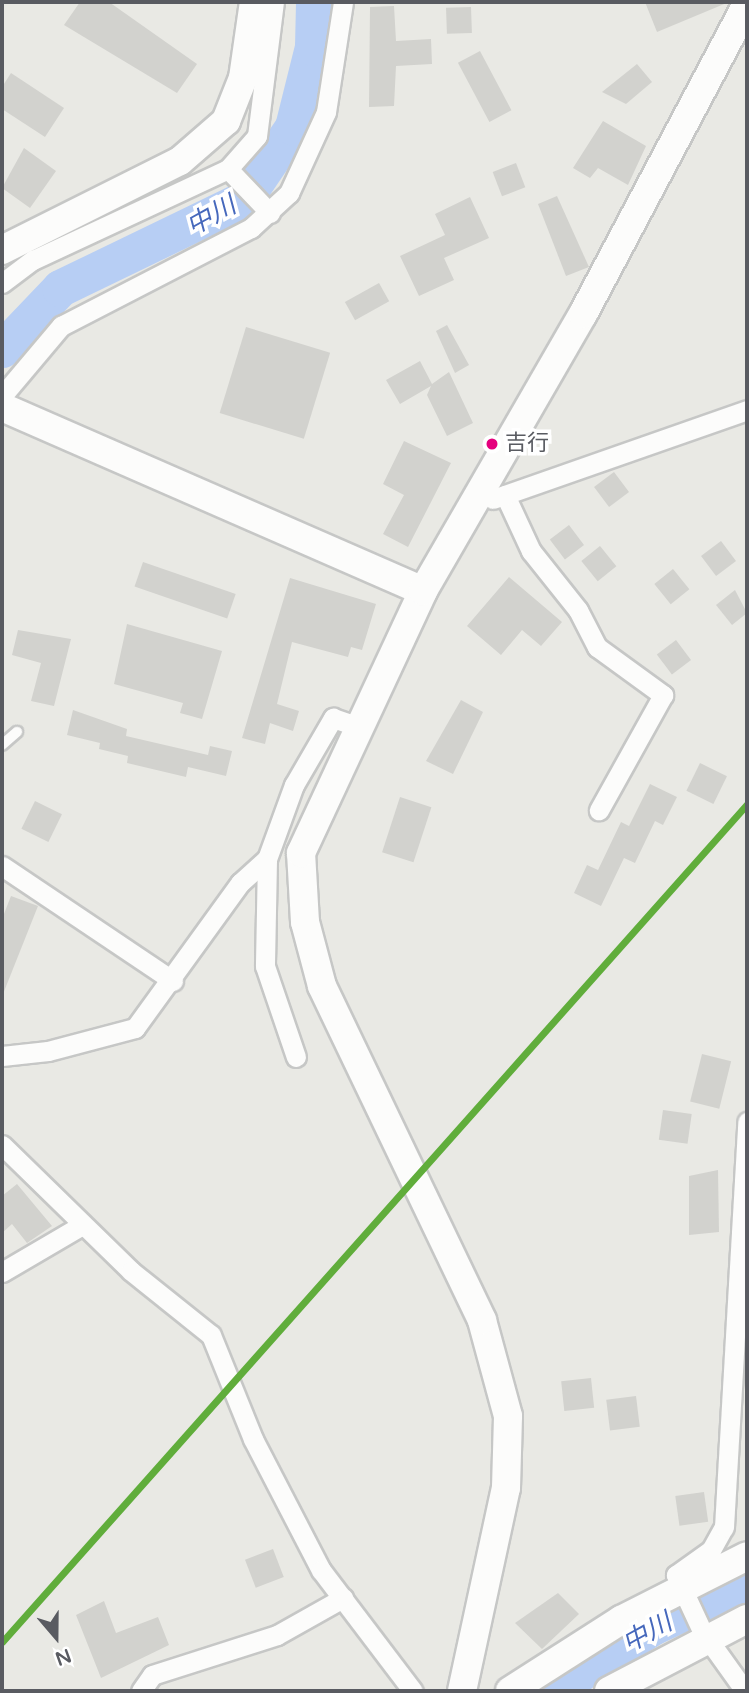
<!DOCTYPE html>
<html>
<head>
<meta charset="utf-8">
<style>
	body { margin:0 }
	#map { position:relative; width:749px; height:1693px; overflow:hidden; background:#e9e9e4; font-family:"Varela Round","Noto Sans JP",sans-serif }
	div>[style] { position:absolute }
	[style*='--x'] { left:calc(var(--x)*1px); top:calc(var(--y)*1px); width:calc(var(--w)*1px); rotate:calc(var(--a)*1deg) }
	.river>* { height:37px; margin:-18.5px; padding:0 18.5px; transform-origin:18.5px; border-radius:18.5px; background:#b7cef4 }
	.building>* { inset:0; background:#d2d2ce; transform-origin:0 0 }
	.roads { filter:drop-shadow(2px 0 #c6c7c6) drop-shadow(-2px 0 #c6c7c6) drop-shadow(0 2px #c6c7c6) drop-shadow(0 -2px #c6c7c6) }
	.lane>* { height:10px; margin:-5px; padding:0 5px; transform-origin:5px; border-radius:5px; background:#fcfcfb }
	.street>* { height:19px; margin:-9.5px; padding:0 9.5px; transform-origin:9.5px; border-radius:9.5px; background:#fcfcfb }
	.secondary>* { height:28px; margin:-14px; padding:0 14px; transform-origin:14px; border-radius:14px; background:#fcfcfb }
	.rail-1>* { height:7px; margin:-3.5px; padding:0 3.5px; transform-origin:3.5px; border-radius:3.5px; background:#60ad3b }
	.dots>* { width:19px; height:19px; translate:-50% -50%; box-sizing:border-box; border:4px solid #fff; border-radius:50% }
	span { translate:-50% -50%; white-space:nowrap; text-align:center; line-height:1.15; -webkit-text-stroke:7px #fff; paint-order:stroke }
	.bus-label { font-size:22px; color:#595b61 }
	.left { translate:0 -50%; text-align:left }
	.water-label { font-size:26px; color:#4668bc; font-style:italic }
	.frame { position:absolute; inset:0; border:4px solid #595b61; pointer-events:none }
	.north { position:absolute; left:21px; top:1602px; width:70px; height:70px; -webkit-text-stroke:5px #fff; paint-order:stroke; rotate:160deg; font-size:19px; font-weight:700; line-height:28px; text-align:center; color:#595b61 }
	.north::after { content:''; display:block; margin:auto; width:24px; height:32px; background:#595b61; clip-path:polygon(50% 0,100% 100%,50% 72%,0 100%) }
</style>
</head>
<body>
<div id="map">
	<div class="river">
		<i style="--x:2;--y:349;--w:84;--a:-46.4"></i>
		<i style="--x:60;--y:288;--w:204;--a:-25.8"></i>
		<i style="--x:244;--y:199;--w:87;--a:-55.8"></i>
		<i style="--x:293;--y:127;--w:82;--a:-76"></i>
		<i style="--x:313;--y:47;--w:45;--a:-88.7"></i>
		<i style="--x:552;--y:1691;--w:119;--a:-32.6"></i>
		<i style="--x:652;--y:1627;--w:105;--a:-24.9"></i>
	</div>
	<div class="building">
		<i style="clip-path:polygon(80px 2px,109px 2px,197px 64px,177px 93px,64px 25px)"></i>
		<i style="clip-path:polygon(645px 2px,729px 2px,657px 32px)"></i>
		<i style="clip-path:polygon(394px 6px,396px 41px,431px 39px,432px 64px,396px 66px,394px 106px,369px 107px,370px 7px)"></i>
		<i style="left:471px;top:7px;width:26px;height:25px;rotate:88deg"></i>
		<i style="left:480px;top:51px;width:67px;height:25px;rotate:62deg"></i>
		<i style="clip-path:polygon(637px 64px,652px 82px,626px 104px,602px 92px)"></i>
		<i style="clip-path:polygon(11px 73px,64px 108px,45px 137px,2px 109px,2px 87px)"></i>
		<i style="clip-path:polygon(603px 121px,646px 146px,628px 185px,598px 168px,590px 178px,573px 168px)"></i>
		<i style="clip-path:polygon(24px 148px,56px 171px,30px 208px,2px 188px)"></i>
		<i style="left:516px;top:163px;width:26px;height:25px;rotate:69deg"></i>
		<i style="clip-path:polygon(557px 196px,589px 267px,566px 276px,538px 204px)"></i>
		<i style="clip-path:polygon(470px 197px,489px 238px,444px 258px,454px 280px,419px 296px,400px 256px,445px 235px,435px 214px)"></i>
		<i style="left:379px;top:283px;width:21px;height:39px;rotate:61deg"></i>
		<i style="clip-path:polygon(447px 325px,469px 365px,455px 373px,436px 331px)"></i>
		<i style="left:246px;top:327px;width:88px;height:90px;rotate:17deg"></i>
		<i style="clip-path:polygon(420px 361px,432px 384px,449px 372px,473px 423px,447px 436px,427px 395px,431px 386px,400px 404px,386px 380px)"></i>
		<i style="clip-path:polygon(404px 441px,451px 463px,408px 547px,383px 534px,404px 495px,383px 484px)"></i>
		<i style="left:614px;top:472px;width:25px;height:25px;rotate:53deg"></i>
		<i style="left:569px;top:525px;width:25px;height:24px;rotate:53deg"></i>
		<i style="left:721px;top:541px;width:25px;height:25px;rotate:53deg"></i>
		<i style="left:600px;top:546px;width:26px;height:24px;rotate:51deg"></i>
		<i style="left:143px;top:562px;width:98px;height:26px;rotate:19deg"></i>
		<i style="left:673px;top:569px;width:26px;height:24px;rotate:51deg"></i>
		<i style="clip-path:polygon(509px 577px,562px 622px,541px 646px,522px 630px,501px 655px,467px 626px)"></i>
		<i style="clip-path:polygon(290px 578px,376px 604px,362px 650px,351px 647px,348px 657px,292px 642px,277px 704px,299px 711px,293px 731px,270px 723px,265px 744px,242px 738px)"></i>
		<i style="clip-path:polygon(735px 590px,747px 613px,732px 625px,716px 605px)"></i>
		<i style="clip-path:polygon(127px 624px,222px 651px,202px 719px,180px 713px,183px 703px,114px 684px)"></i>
		<i style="clip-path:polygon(18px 630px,71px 639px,54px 706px,31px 701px,41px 663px,12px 655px)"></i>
		<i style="left:676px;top:640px;width:25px;height:24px;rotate:53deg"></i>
		<i style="clip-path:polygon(461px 700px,483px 712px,453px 774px,426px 761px)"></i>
		<i style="clip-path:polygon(73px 710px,127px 729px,126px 736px,208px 755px,210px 746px,232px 751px,226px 776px,188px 767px,186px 777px,127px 763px,128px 756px,99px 749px,100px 743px,67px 735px)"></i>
		<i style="left:700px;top:763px;width:30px;height:31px;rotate:26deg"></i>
		<i style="clip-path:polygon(650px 784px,677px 797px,663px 825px,655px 821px,635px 863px,624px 858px,601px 906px,574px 893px,587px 865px,598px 870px,621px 822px,629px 826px)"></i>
		<i style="left:400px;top:797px;width:33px;height:58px;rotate:18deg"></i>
		<i style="left:35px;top:801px;width:30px;height:31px;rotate:26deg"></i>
		<i style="clip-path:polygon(11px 896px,38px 906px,3px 994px,2px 919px)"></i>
		<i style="left:702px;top:1054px;width:30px;height:49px;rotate:14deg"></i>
		<i style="left:663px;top:1110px;width:29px;height:30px;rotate:8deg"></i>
		<i style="clip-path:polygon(718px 1170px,719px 1232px,689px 1235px,689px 1176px)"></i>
		<i style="clip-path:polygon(17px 1184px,52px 1226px,27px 1243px,12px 1224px,2px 1233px,2px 1196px)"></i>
		<i style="left:591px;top:1378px;width:30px;height:30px;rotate:84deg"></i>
		<i style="left:636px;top:1396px;width:31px;height:30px;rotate:83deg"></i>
		<i style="left:704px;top:1492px;width:30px;height:29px;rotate:82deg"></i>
		<i style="left:273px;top:1549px;width:30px;height:30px;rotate:69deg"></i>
		<i style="clip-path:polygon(558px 1593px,579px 1614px,542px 1649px,515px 1623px)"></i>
		<i style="clip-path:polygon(104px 1601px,116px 1633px,158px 1617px,169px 1645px,101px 1678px,76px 1615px)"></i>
	</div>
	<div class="roads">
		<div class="lane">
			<i style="--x:2;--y:745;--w:20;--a:-41"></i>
		</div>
		<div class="street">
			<i style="--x:270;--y:213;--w:61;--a:-133.7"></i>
			<i style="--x:228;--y:169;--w:44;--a:-48.7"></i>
			<i style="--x:257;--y:136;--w:135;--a:-82.8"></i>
			<i style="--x:2;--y:283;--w:39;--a:-37"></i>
			<i style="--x:33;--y:260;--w:215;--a:-25"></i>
			<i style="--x:2;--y:396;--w:92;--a:-49.9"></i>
			<i style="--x:61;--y:326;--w:214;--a:-27.3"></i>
			<i style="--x:251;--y:228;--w:52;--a:-42.6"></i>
			<i style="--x:289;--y:193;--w:89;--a:-65.4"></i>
			<i style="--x:326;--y:112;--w:111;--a:-81.2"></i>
			<i style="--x:505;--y:495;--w:62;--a:65.1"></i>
			<i style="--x:531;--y:551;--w:75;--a:51.5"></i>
			<i style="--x:578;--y:610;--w:42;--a:62.8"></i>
			<i style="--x:597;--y:647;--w:82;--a:36"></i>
			<i style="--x:663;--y:695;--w:132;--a:119.1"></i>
			<i style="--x:493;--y:499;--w:269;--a:-19.3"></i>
			<i style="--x:267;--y:859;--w:107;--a:91.1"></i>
			<i style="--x:265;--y:966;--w:96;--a:71.2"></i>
			<i style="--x:2;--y:866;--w:206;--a:33.9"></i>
			<i style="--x:2;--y:1056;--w:46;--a:-6.2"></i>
			<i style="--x:48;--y:1051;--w:90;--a:-14.8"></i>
			<i style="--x:135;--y:1028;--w:179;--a:-54.1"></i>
			<i style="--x:240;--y:883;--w:36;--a:-42"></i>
			<i style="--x:267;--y:859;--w:79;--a:-70"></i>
			<i style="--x:294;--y:785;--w:78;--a:-59.8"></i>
			<i style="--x:333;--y:718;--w:24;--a:19"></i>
			<i style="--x:2;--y:1145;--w:180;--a:44.3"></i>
			<i style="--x:131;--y:1271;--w:102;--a:38.7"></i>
			<i style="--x:211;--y:1335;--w:112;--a:68"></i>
			<i style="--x:253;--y:1439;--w:148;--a:62.6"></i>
			<i style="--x:321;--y:1570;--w:152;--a:52.8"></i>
			<i style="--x:2;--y:1272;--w:93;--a:-30.4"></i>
			<i style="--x:141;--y:1691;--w:19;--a:-55"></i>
			<i style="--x:152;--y:1675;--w:131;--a:-17.7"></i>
			<i style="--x:277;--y:1635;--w:76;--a:-29.3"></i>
			<i style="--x:745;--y:1691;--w:74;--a:-125.6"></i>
			<i style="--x:702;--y:1631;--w:62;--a:-114.9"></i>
			<i style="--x:676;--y:1575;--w:43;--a:-35.5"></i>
			<i style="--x:711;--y:1550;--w:26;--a:-61"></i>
			<i style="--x:724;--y:1527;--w:406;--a:-86.7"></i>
		</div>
		<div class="secondary">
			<i style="--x:2;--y:250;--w:199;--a:-26.6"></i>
			<i style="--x:180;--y:161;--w:61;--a:-41"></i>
			<i style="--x:226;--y:121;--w:46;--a:-68.4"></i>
			<i style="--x:243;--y:78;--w:77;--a:-81.8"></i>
			<i style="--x:2;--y:407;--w:459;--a:23.6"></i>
			<i style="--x:462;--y:1691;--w:208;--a:-77.8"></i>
			<i style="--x:506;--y:1488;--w:72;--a:-88.4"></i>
			<i style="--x:508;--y:1416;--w:99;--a:-105.2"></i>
			<i style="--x:482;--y:1320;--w:370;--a:-115.6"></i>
			<i style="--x:322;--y:986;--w:66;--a:-104.9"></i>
			<i style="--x:305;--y:922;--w:69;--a:-93.3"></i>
			<i style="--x:301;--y:853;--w:289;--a:-65"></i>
			<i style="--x:423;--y:591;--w:320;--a:-60"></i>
			<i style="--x:583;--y:314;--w:351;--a:-62.1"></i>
			<i style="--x:510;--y:1691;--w:132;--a:-32.6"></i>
			<i style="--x:621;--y:1620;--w:141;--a:-26.9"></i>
			<i style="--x:609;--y:1691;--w:156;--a:-27.6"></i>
		</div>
	</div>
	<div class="rail-1">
		<i style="--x:2;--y:1642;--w:1121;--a:-48.36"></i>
	</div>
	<div class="dots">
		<i style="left:492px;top:444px;background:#e5007d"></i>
	</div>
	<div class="bus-label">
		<span class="left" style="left:505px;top:444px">吉行</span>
	</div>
	<div class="water-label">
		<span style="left:211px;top:216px;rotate:-29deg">中川</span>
		<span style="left:647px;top:1633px;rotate:-29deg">中川</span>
	</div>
	<div class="frame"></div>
	<div class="north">N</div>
</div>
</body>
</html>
